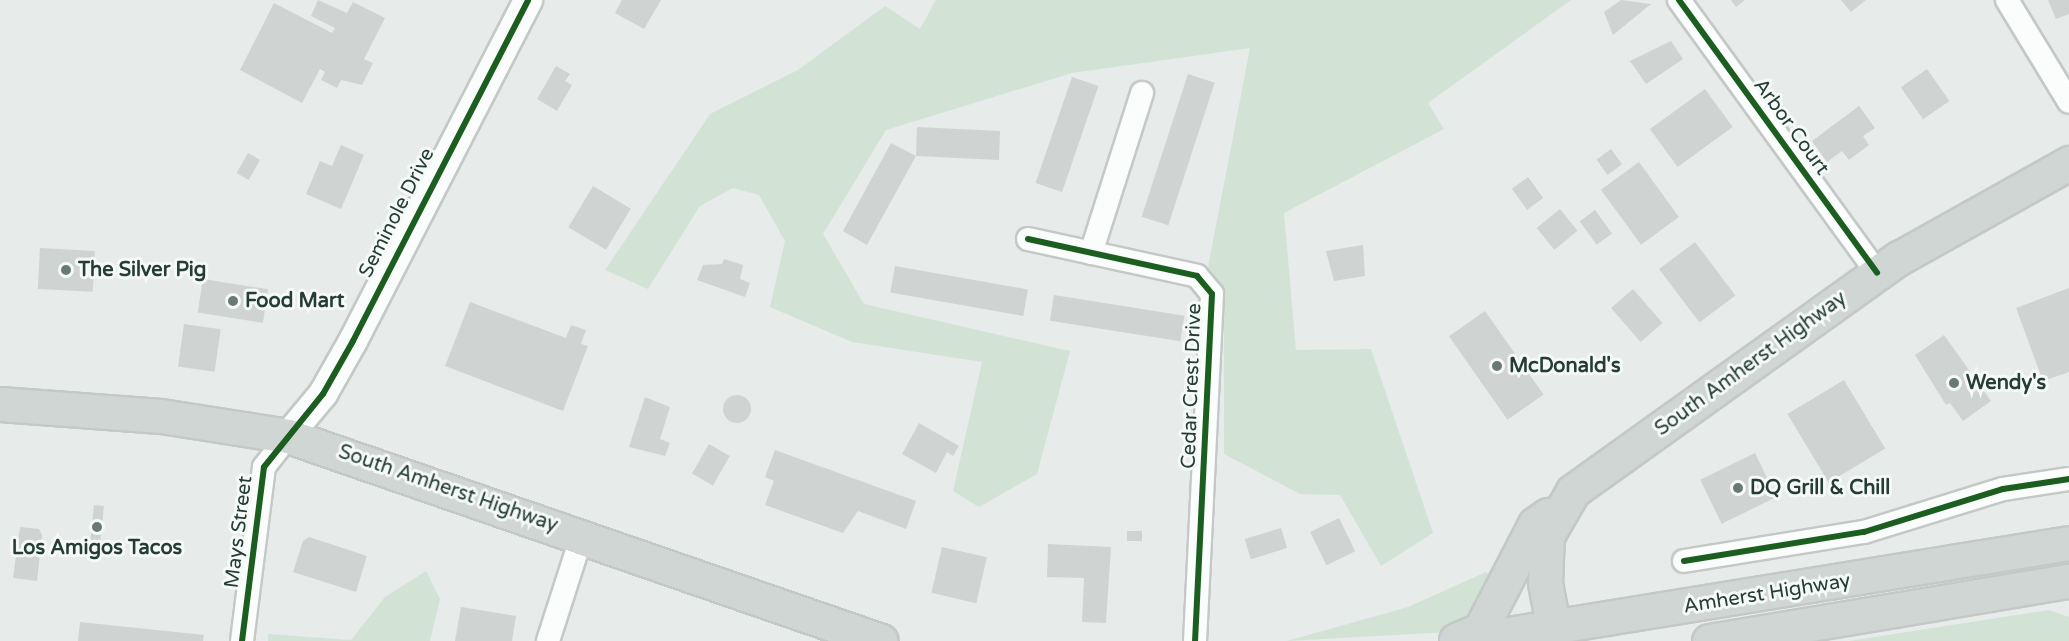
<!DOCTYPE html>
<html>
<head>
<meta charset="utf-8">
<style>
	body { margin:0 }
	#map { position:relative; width:2069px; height:641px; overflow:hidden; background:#e7ebe9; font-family:"Varela Round",sans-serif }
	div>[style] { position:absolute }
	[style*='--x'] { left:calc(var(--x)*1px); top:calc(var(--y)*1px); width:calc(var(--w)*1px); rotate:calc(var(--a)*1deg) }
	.green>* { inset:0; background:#d2e3d6 }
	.building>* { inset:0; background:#cfd4d2; transform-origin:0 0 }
	.round { border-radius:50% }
	.roads { filter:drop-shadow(2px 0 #c4c8c6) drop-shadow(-2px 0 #c4c8c6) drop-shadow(0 2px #c4c8c6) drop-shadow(0 -2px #c4c8c6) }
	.minor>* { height:22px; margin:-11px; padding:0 11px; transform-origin:11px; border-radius:11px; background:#fbfcfc }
	.tertiary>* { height:28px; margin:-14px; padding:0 14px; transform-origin:14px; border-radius:14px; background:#fbfcfc }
	.primary>* { height:33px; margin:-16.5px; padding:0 16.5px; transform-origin:16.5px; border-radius:16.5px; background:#d0d6d4 }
	.cycleway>* { height:6px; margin:-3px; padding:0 3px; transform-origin:3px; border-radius:3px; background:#1b5e20 }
	.dots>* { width:16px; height:16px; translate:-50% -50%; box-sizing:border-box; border:3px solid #f5f9f7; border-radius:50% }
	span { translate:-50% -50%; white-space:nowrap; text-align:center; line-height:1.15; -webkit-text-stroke:6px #f5f9f7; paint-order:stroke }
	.street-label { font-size:20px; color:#253d36 }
	.poi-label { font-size:20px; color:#253d36; font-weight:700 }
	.left { translate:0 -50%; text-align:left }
</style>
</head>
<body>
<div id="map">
	<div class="green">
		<i style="clip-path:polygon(936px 0,1571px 0,1428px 103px,1444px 129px,1284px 213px,1296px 350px,1371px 349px,1433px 533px,1381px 566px,1340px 495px,1300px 494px,1224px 454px,1224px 293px,1208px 267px,1250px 48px,1072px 73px,886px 130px,823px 234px,864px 304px,1070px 351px,1037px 474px,979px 507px,953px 491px,982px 362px,852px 342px,770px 307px,785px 241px,759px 195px,733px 188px,700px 206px,648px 289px,605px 270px,710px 114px,798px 70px,885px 6px,920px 29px)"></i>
		<i style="clip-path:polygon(426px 571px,440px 599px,430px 641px,268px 641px,268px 634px,351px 640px,385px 597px)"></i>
		<i style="clip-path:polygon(1486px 572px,1492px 576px,1492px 602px,1449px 632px,1287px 641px,1408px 607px)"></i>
		<i style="clip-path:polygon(2049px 610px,2069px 617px,2069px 641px,1849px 641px)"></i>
	</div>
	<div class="building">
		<i style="clip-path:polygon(318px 0,347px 13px,353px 2px,385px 18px,364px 59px,373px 63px,362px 85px,341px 80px,337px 88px,321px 80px,325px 72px,320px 69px,302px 103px,240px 70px,274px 3px,332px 33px,335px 28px,311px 16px)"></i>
		<i style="clip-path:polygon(622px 0,661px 0,644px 29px,615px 13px)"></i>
		<i style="clip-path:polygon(1621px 0,1651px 4px,1613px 35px,1604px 12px)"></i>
		<i style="clip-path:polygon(1731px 0,1745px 0,1736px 7px)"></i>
		<i style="clip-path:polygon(1841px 0,1866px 0,1851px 12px)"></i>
		<i style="clip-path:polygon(2048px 0,2069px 0,2069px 14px,2056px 19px)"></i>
		<i style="clip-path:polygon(1671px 41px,1683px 59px,1646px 84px,1630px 61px)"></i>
		<i style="clip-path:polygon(556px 66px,570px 74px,565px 81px,572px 85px,557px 111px,537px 99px)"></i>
		<i style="left:1927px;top:69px;width:39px;height:32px;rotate:55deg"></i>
		<i style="left:1188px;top:74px;width:28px;height:150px;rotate:18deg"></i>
		<i style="left:1072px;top:77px;width:28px;height:112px;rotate:19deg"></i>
		<i style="left:1705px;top:89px;width:47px;height:68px;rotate:54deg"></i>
		<i style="clip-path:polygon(1859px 106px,1875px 128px,1863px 136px,1869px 145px,1849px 160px,1842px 151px,1827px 162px,1812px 141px)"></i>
		<i style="clip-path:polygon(917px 127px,1000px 131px,999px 160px,916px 156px,867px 245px,843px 231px,891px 143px,916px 156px)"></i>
		<i style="clip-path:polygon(341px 145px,364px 155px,341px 209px,306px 194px,320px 161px,332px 166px)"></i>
		<i style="left:1611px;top:149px;width:19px;height:18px;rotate:54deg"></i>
		<i style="left:248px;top:153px;width:14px;height:23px;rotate:30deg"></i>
		<i style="left:1639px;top:162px;width:68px;height:47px;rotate:54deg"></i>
		<i style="left:1528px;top:177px;width:26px;height:20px;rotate:54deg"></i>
		<i style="left:593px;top:186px;width:44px;height:48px;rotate:31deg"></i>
		<i style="left:1560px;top:209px;width:28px;height:30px;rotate:51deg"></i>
		<i style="left:1595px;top:210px;width:29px;height:19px;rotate:54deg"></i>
		<i style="left:1695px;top:242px;width:67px;height:45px;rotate:53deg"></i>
		<i style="clip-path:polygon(1363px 245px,1365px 276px,1334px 281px,1326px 251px)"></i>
		<i style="left:40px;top:248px;width:55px;height:41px;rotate:3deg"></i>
		<i style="clip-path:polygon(724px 259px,743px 265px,740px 279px,750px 283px,745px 297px,697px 280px,703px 265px,722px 264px)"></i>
		<i style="left:895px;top:266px;width:135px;height:27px;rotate:10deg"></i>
		<i style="left:203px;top:279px;width:66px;height:34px;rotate:9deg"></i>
		<i style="clip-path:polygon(2069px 288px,2069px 372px,2043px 381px,2016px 308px)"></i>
		<i style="left:1633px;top:289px;width:45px;height:29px;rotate:49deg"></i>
		<i style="left:1054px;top:295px;width:132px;height:26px;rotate:9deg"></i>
		<i style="clip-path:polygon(470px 302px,566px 338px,571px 325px,586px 330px,581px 344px,588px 346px,563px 411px,445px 366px)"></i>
		<i style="left:1485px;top:311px;width:102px;height:44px;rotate:55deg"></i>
		<i style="left:184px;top:324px;width:37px;height:43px;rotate:8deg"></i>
		<i style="clip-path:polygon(1944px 335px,1991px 401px,1963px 421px,1950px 403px,1946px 405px,1915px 355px)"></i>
		<i style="left:1844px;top:380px;width:80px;height:66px;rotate:59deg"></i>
		<i class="round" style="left:723px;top:395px;width:28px;height:28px"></i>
		<i style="clip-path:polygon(645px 397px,670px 407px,660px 439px,670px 443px,665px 456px,629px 447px)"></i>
		<i style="clip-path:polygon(919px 423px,959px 446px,953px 456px,947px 452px,936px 473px,902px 454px)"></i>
		<i style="left:709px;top:444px;width:24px;height:34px;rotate:30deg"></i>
		<i style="clip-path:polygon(775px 450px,916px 501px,906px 529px,858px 511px,843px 533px,765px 505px,774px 481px,765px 477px)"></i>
		<i style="left:1755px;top:453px;width:49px;height:61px;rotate:64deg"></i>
		<i style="left:94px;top:505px;width:10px;height:43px;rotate:6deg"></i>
		<i style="left:1339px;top:518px;width:37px;height:32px;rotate:64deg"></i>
		<i style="clip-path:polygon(20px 527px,39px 529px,42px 535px,37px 581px,13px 578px)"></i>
		<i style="left:1281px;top:528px;width:21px;height:38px;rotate:73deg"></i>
		<i style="left:1127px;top:531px;width:15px;height:10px"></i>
		<i style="clip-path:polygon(309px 537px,367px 556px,356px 592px,293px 572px,303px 541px)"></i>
		<i style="clip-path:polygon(1048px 544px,1111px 547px,1106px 623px,1082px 622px,1084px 578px,1047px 577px)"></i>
		<i style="left:942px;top:547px;width:46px;height:47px;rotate:13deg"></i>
		<i style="clip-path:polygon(461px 607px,516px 616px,512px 641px,455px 641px)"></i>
		<i style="clip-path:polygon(80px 622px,204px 635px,203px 641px,78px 641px)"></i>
	</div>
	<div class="roads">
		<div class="minor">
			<i style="--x:1679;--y:0;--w:337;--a:54"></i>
			<i style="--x:2007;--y:0;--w:119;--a:58.7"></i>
			<i style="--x:1028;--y:239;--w:173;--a:12.3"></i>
			<i style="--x:1197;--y:276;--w:23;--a:50"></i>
			<i style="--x:1212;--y:294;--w:347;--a:92.8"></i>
			<i style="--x:1091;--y:253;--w:168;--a:-72.3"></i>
			<i style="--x:1684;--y:561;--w:182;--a:-9.2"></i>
			<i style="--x:1864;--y:532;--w:145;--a:-17.2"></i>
			<i style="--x:2003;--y:489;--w:67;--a:-8.6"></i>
			<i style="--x:242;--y:641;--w:175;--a:-82.8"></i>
			<i style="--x:264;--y:467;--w:39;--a:-52"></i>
			<i style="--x:548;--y:641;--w:111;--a:-72.2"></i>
		</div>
		<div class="tertiary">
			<i style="--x:288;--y:436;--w:55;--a:-50.2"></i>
			<i style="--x:323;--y:394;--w:61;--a:-60.5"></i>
			<i style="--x:353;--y:341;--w:383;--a:-62.8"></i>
		</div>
		<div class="primary">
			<i style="--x:0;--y:404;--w:161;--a:4.3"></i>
			<i style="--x:161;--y:416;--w:129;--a:8.9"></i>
			<i style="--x:288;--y:436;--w:627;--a:19.07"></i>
			<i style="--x:1456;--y:640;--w:26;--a:-23"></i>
			<i style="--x:1480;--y:630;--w:119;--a:-62.6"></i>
			<i style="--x:1535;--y:524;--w:16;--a:-35"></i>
			<i style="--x:1465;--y:641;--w:612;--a:-9.22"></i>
			<i style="--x:1556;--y:641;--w:59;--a:-100.7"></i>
			<i style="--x:1545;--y:583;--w:47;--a:-87.6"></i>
			<i style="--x:1547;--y:536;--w:52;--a:-60"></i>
			<i style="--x:1573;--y:491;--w:401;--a:-35.6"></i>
			<i style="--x:1899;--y:258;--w:195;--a:-29.2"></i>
			<i style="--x:1709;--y:641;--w:365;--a:-9.5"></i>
		</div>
	</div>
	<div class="cycleway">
		<i style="--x:1679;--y:0;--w:337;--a:54"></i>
		<i style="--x:1028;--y:239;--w:173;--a:12.3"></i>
		<i style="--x:1197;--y:276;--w:23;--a:50"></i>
		<i style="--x:1212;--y:294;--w:347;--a:92.8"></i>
		<i style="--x:1684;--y:561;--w:182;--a:-9.2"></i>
		<i style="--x:1864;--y:532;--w:145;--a:-17.2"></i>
		<i style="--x:2003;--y:489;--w:67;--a:-8.6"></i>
		<i style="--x:242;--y:641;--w:175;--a:-82.8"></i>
		<i style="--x:264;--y:467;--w:94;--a:-51.1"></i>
		<i style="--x:323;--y:394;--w:61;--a:-60.5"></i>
		<i style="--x:353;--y:341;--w:383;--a:-62.8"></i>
	</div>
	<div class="dots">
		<i style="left:66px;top:270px;background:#697a75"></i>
		<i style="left:233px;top:301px;background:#697a75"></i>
		<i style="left:1497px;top:366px;background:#697a75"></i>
		<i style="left:1954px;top:383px;background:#697a75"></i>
		<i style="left:1738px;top:488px;background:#697a75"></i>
		<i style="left:97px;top:527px;background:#697a75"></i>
	</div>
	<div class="street-label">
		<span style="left:1791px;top:127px;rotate:54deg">Arbor Court</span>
		<span style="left:397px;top:213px;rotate:-63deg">Seminole Drive</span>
		<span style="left:1751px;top:364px;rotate:-36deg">South Amherst Highway</span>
		<span style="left:1192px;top:386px;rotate:-88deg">Cedar Crest Drive</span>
		<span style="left:448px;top:489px;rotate:19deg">South Amherst Highway</span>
		<span style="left:239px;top:532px;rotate:-83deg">Mays Street</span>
		<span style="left:1767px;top:594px;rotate:-9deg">Amherst Highway</span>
	</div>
	<div class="poi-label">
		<span class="left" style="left:78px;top:270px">The Silver Pig</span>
		<span class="left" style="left:245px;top:301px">Food Mart</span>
		<span class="left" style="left:1509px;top:366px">McDonald's</span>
		<span class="left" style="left:1966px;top:383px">Wendy's</span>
		<span class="left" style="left:1750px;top:488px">DQ Grill &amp; Chill</span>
		<span style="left:97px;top:548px">Los Amigos Tacos</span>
	</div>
</div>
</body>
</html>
